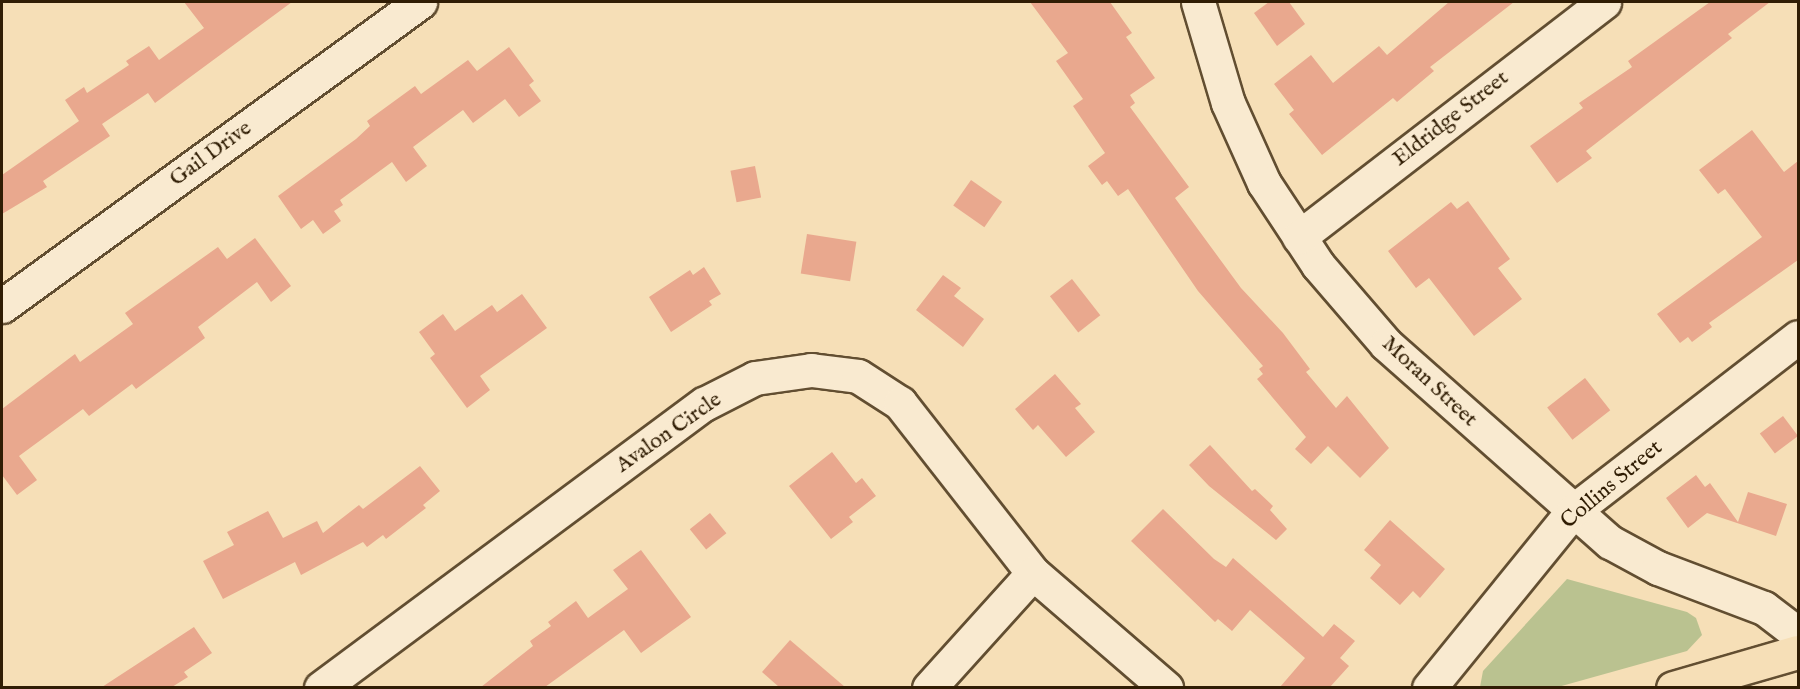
<!DOCTYPE html>
<html>
<head>
<meta charset="utf-8">
<style>
	body { margin:0 }
	#map { position:relative; width:1800px; height:689px; overflow:hidden; background:#f6dfb7; font-family:"IM FELL English",serif }
	div>[style] { position:absolute }
	[style*='--x'] { left:calc(var(--x)*1px); top:calc(var(--y)*1px); width:calc(var(--w)*1px); rotate:calc(var(--a)*1deg) }
	.green>* { inset:0; background:#bac290 }
	.building>* { inset:0; background:#e9a88e; transform-origin:0 0 }
	.roads { filter:drop-shadow(2px 0 #624e31) drop-shadow(-2px 0 #624e31) drop-shadow(0 2px #624e31) drop-shadow(0 -2px #624e31) }
	.minor>* { height:33px; margin:-16.5px; padding:0 16.5px; transform-origin:16.5px; border-radius:16.5px; background:#f9ead0 }
	.major>* { height:33px; margin:-16.5px; padding:0 16.5px; transform-origin:16.5px; border-radius:16.5px; background:#f6dfb7 }
	span { translate:-50% -50%; white-space:nowrap; text-align:center; line-height:1.15; -webkit-text-stroke:6px #f9ead0; paint-order:stroke }
	.street-label { font-size:22px; color:#301d04 }
	.frame { position:absolute; inset:0; border:3px solid #301d04; pointer-events:none }
</style>
</head>
<body>
<div id="map">
	<div class="green">
		<i style="clip-path:polygon(1567px 579px,1687px 612px,1696px 618px,1702px 635px,1687px 651px,1558px 687px,1480px 687px,1483px 671px)"></i>
	</div>
	<div class="building">
		<i style="clip-path:polygon(184px 2px,292px 2px,155px 103px,148px 93px,102px 124px,110px 136px,43px 181px,47px 187px,2px 214px,2px 175px,79px 121px,65px 100px,84px 87px,87px 93px,129px 65px,126px 61px,149px 46px,159px 60px,204px 28px)"></i>
		<i style="clip-path:polygon(1030px 2px,1110px 2px,1132px 33px,1126px 37px,1155px 78px,1130px 95px,1135px 103px,1130px 107px,1189px 187px,1175px 198px,1241px 288px,1283px 333px,1310px 369px,1306px 372px,1336px 408px,1347px 396px,1389px 448px,1360px 478px,1328px 446px,1311px 464px,1295px 449px,1306px 437px,1257px 379px,1263px 374px,1259px 369px,1263px 366px,1198px 291px,1128px 189px,1118px 196px,1107px 181px,1102px 185px,1088px 166px,1105px 153px,1073px 106px,1083px 99px,1056px 61px,1068px 53px)"></i>
		<i style="clip-path:polygon(1269px 2px,1289px 2px,1305px 24px,1277px 46px,1254px 13px)"></i>
		<i style="clip-path:polygon(1449px 2px,1514px 2px,1430px 67px,1434px 71px,1397px 102px,1393px 98px,1322px 155px,1289px 114px,1294px 110px,1274px 84px,1311px 55px,1333px 83px,1379px 46px,1387px 55px)"></i>
		<i style="clip-path:polygon(1710px 2px,1770px 2px,1728px 34px,1732px 38px,1586px 151px,1592px 158px,1557px 183px,1530px 146px,1583px 108px,1579px 103px,1632px 67px,1628px 61px)"></i>
		<i style="clip-path:polygon(509px 47px,534px 81px,529px 85px,541px 101px,519px 117px,505px 99px,473px 123px,463px 110px,413px 147px,427px 166px,406px 182px,392px 162px,340px 200px,343px 205px,334px 211px,341px 221px,323px 234px,313px 220px,301px 229px,278px 196px,356px 139px,370px 126px,367px 121px,415px 86px,421px 94px,468px 60px,477px 71px)"></i>
		<i style="clip-path:polygon(1752px 130px,1784px 172px,1798px 161px,1798px 260px,1709px 323px,1712px 327px,1692px 342px,1688px 337px,1680px 343px,1657px 314px,1762px 237px,1725px 189px,1718px 194px,1699px 170px)"></i>
		<i style="left:755px;top:166px;width:32px;height:25px;rotate:79deg"></i>
		<i style="left:971px;top:180px;width:38px;height:31px;rotate:35deg"></i>
		<i style="clip-path:polygon(1468px 201px,1510px 259px,1498px 268px,1522px 299px,1474px 336px,1429px 278px,1416px 288px,1388px 251px,1451px 202px,1457px 209px)"></i>
		<i style="left:807px;top:234px;width:50px;height:40px;rotate:9deg"></i>
		<i style="clip-path:polygon(255px 238px,291px 286px,271px 302px,257px 282px,198px 327px,205px 338px,136px 389px,132px 384px,89px 416px,83px 409px,19px 456px,37px 480px,17px 495px,2px 475px,2px 409px,75px 354px,80px 362px,133px 324px,125px 313px,218px 247px,227px 259px)"></i>
		<i style="clip-path:polygon(704px 267px,721px 294px,709px 301px,712px 305px,671px 332px,649px 297px,690px 270px,693px 275px)"></i>
		<i style="clip-path:polygon(943px 275px,961px 288px,954px 296px,984px 319px,963px 347px,916px 310px)"></i>
		<i style="left:1072px;top:279px;width:46px;height:28px;rotate:52deg"></i>
		<i style="clip-path:polygon(522px 294px,547px 328px,480px 376px,490px 390px,467px 408px,430px 358px,435px 354px,419px 332px,443px 314px,455px 331px,492px 305px,497px 312px)"></i>
		<i style="clip-path:polygon(1055px 374px,1081px 404px,1075px 408px,1095px 432px,1066px 457px,1038px 425px,1033px 430px,1015px 409px)"></i>
		<i style="left:1585px;top:378px;width:41px;height:48px;rotate:52deg"></i>
		<i style="left:1783px;top:416px;width:25px;height:29px;rotate:53deg"></i>
		<i style="clip-path:polygon(1210px 445px,1252px 491px,1255px 489px,1273px 506px,1270px 510px,1287px 529px,1276px 540px,1209px 486px,1189px 465px)"></i>
		<i style="clip-path:polygon(832px 452px,856px 483px,862px 478px,876px 496px,849px 517px,853px 522px,831px 539px,789px 486px)"></i>
		<i style="clip-path:polygon(420px 466px,440px 491px,423px 505px,426px 508px,386px 539px,383px 535px,367px 547px,363px 542px,301px 575px,295px 562px,223px 599px,203px 561px,234px 545px,227px 532px,268px 511px,283px 538px,317px 521px,323px 533px,359px 505px,363px 509px)"></i>
		<i style="clip-path:polygon(1696px 475px,1705px 487px,1710px 483px,1738px 522px,1748px 492px,1787px 504px,1776px 536px,1707px 513px,1688px 528px,1666px 498px)"></i>
		<i style="clip-path:polygon(1163px 509px,1214px 559px,1226px 567px,1233px 558px,1323px 637px,1334px 624px,1355px 641px,1340px 658px,1349px 666px,1330px 687px,1280px 687px,1305px 658px,1250px 610px,1232px 631px,1218px 619px,1215px 622px,1131px 541px)"></i>
		<i style="left:710px;top:513px;width:26px;height:26px;rotate:51deg"></i>
		<i style="clip-path:polygon(1390px 520px,1445px 569px,1420px 598px,1413px 591px,1400px 605px,1370px 578px,1381px 565px,1364px 550px)"></i>
		<i style="clip-path:polygon(641px 550px,691px 617px,641px 653px,624px 630px,545px 687px,481px 687px,533px 646px,530px 641px,551px 626px,548px 622px,576px 601px,588px 618px,628px 589px,613px 570px)"></i>
		<i style="clip-path:polygon(194px 627px,212px 653px,184px 672px,188px 677px,172px 687px,102px 687px)"></i>
		<i style="clip-path:polygon(790px 640px,845px 687px,779px 687px,762px 672px)"></i>
	</div>
	<div class="roads">
		<div class="minor">
			<i style="--x:1198;--y:2;--w:105;--a:73.5"></i>
			<i style="--x:1228;--y:103;--w:88;--a:65.8"></i>
			<i style="--x:1264;--y:183;--w:98;--a:56.6"></i>
			<i style="--x:1318;--y:265;--w:104;--a:49.3"></i>
			<i style="--x:1386;--y:344;--w:299;--a:41.5"></i>
			<i style="--x:1610;--y:542;--w:55;--a:28.4"></i>
			<i style="--x:1658;--y:568;--w:113;--a:20.7"></i>
			<i style="--x:1764;--y:608;--w:43;--a:37.4"></i>
			<i style="--x:1299;--y:237;--w:385;--a:-37.6"></i>
			<i style="--x:2;--y:306;--w:517;--a:-36.03"></i>
			<i style="--x:321;--y:688;--w:477;--a:-36.6"></i>
			<i style="--x:704;--y:404;--w:57;--a:-27"></i>
			<i style="--x:755;--y:378;--w:57;--a:-8.1"></i>
			<i style="--x:811;--y:370;--w:47;--a:7.3"></i>
			<i style="--x:858;--y:376;--w:50;--a:32.7"></i>
			<i style="--x:900;--y:403;--w:216;--a:52"></i>
			<i style="--x:1033;--y:573;--w:176;--a:40.8"></i>
			<i style="--x:929;--y:688;--w:155;--a:-47.9"></i>
			<i style="--x:1429;--y:688;--w:228;--a:-50.9"></i>
			<i style="--x:1573;--y:511;--w:284;--a:-37.7"></i>
		</div>
		<div class="major">
			<i style="--x:1673;--y:688;--w:130;--a:-16.1"></i>
		</div>
	</div>
	<div class="street-label">
		<span style="left:1451px;top:119px;rotate:-38deg">Eldridge Street</span>
		<span style="left:211px;top:154px;rotate:-36deg">Gail Drive</span>
		<span style="left:1429px;top:382px;rotate:43deg">Moran Street</span>
		<span style="left:669px;top:433px;rotate:-35deg">Avalon Circle</span>
		<span style="left:1612px;top:485px;rotate:-40deg">Collins Street</span>
	</div>
	<div class="frame"></div>
</div>
</body>
</html>
